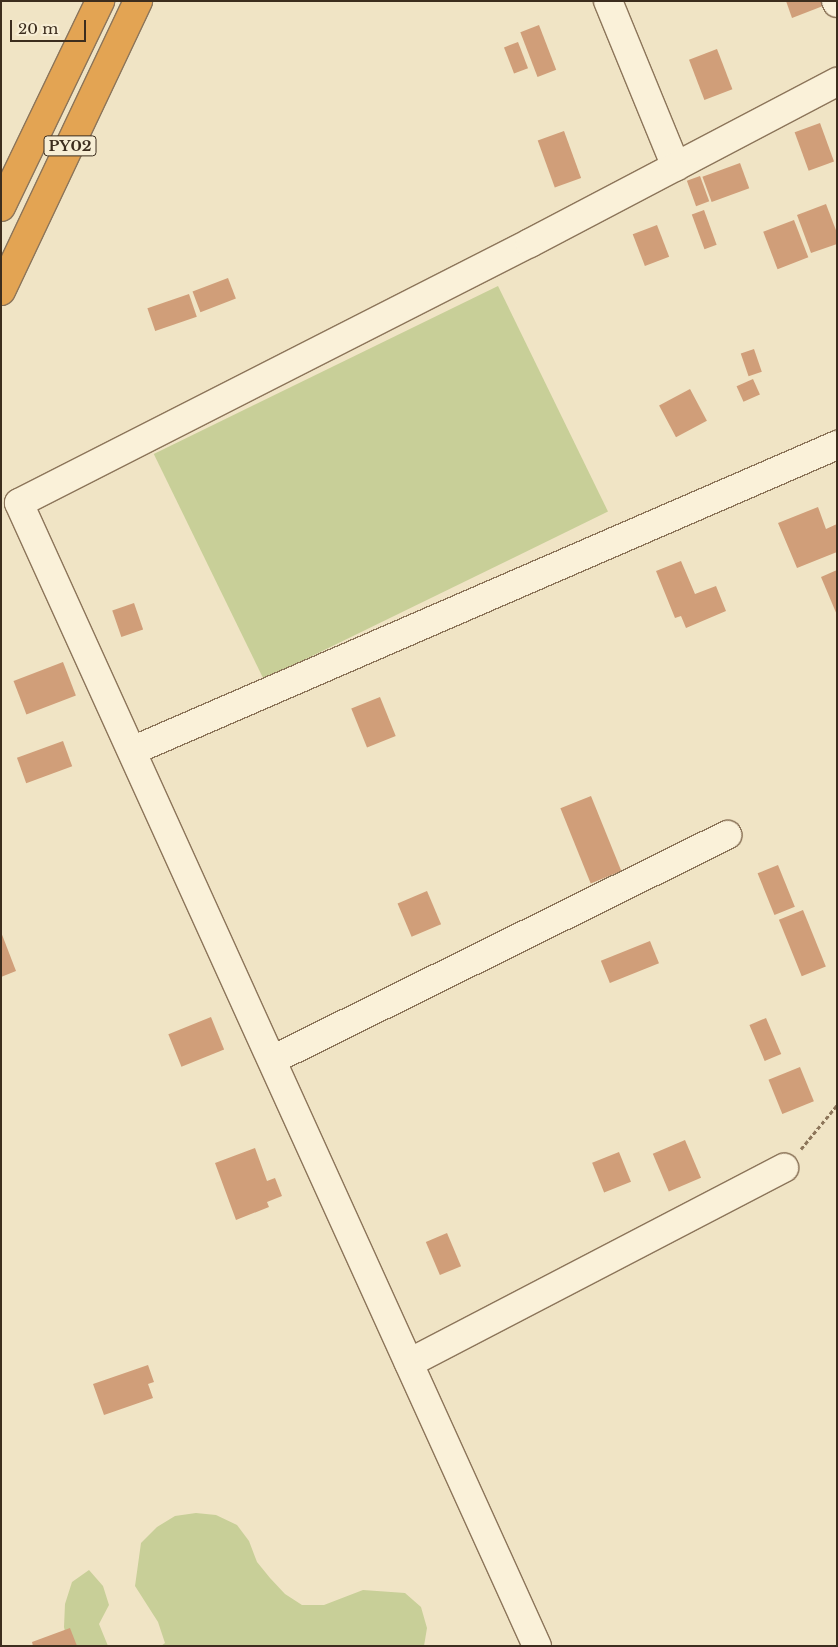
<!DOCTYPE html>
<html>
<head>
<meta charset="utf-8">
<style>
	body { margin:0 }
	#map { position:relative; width:838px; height:1647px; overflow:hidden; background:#f0e4c5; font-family:"Libre Baskerville",serif }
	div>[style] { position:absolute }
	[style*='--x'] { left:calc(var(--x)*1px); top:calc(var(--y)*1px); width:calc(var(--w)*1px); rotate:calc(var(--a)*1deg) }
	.green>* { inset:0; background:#c8cf98; transform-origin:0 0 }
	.building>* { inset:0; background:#d09e79; transform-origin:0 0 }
	.path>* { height:3px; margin-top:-1.5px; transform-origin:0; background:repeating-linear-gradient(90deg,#8c755a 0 4px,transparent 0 6.5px) }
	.roads { filter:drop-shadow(1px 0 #8c755a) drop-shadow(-1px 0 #8c755a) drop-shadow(0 1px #8c755a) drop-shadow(0 -1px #8c755a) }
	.street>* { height:28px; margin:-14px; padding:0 14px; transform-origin:14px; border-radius:14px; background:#faf1d9 }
	.highway>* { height:28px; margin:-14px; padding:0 14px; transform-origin:14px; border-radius:14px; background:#e3a453 }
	span { translate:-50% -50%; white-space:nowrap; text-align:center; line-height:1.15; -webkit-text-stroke:5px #f7eed5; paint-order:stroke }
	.shield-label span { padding:1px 4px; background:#f7eed5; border:1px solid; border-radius:4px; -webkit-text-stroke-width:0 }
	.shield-label { font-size:15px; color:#3c2d1e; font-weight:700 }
	.frame { position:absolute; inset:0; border:2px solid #3c2d1e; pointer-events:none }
	.scale { position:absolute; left:10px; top:20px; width:76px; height:22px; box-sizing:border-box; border:2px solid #3c2d1e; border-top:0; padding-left:6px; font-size:15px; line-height:18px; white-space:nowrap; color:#3c2d1e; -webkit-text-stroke:4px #f7eed5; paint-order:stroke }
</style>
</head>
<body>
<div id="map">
	<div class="green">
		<i style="left:498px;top:286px;width:251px;height:383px;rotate:64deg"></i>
		<i style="clip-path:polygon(196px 1513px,216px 1515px,237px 1525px,249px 1541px,257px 1562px,270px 1578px,285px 1594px,302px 1605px,324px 1605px,363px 1590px,405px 1593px,421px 1607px,427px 1628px,424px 1646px,161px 1646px,165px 1643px,158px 1622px,135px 1586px,141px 1543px,157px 1527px,175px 1516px)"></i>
		<i style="clip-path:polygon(89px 1570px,103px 1586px,109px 1605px,99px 1624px,108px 1646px,68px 1646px,64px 1627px,65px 1604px,72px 1582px)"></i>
	</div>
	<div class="building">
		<i style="clip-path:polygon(786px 1px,821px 1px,823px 6px,792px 18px)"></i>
		<i style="left:539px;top:25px;width:48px;height:20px;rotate:69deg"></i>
		<i style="left:518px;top:42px;width:28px;height:15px;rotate:69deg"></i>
		<i style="left:717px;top:49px;width:43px;height:30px;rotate:69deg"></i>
		<i style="left:820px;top:123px;width:41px;height:27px;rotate:70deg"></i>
		<i style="left:564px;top:131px;width:50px;height:28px;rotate:70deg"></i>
		<i style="left:740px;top:163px;width:27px;height:40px;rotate:70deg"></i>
		<i style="left:700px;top:176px;width:27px;height:14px;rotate:70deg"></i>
		<i style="clip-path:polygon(826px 204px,837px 233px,837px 244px,811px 253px,797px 215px)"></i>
		<i style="left:704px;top:210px;width:37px;height:13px;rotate:70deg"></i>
		<i style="left:794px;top:220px;width:40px;height:33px;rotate:69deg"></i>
		<i style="left:657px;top:225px;width:34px;height:26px;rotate:69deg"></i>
		<i style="left:228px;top:278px;width:22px;height:38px;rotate:69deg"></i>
		<i style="left:189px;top:294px;width:24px;height:44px;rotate:71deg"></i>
		<i style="left:754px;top:349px;width:24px;height:14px;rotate:71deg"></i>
		<i style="left:753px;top:379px;width:17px;height:18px;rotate:66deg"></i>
		<i style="left:690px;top:389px;width:36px;height:35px;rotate:62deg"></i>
		<i style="clip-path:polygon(818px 507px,826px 529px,837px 524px,837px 552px,797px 568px,778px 523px)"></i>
		<i style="clip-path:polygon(681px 561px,695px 594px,716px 586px,726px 611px,686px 628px,681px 616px,675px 618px,656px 571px)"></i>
		<i style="clip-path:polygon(837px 570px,837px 615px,821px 577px)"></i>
		<i style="left:134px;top:603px;width:28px;height:23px;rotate:71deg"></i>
		<i style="left:63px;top:662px;width:36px;height:53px;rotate:69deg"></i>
		<i style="left:380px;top:697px;width:42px;height:31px;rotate:68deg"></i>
		<i style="left:63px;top:741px;width:27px;height:49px;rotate:70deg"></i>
		<i style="left:591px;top:796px;width:81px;height:33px;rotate:68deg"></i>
		<i style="left:778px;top:865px;width:45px;height:22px;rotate:68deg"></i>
		<i style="left:427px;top:891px;width:36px;height:32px;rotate:67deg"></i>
		<i style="left:803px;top:910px;width:61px;height:26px;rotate:68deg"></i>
		<i style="clip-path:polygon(1px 932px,16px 971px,1px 977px)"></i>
		<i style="left:650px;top:941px;width:24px;height:53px;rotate:68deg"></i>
		<i style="left:211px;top:1017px;width:35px;height:46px;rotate:68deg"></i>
		<i style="left:766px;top:1018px;width:39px;height:18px;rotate:67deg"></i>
		<i style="left:800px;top:1067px;width:37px;height:34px;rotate:68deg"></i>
		<i style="left:685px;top:1140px;width:41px;height:35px;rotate:67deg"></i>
		<i style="clip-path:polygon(255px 1148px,267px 1181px,275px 1178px,282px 1196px,267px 1202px,269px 1207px,236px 1220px,215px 1163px)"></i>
		<i style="left:619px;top:1152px;width:32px;height:29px;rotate:68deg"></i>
		<i style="left:447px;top:1233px;width:36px;height:23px;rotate:67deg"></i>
		<i style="clip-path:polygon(148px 1365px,154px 1382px,148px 1384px,153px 1398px,104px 1415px,93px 1384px)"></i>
		<i style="clip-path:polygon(70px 1628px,77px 1646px,33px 1646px,32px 1642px)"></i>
	</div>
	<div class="path">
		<i style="--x:801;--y:1149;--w:57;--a:-50.7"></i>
	</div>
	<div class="roads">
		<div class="street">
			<i style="--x:608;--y:1;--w:179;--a:67.7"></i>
			<i style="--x:836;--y:1;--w:2;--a:63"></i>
			<i style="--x:132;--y:751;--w:769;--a:-23.46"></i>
			<i style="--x:272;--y:1060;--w:508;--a:-26.31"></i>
			<i style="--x:409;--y:1363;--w:423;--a:-27.5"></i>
			<i style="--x:537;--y:1646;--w:1255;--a:-114.38"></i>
			<i style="--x:19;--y:503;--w:573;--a:-26.97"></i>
			<i style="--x:530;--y:243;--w:347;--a:-27.7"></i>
		</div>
		<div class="highway">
			<i style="--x:1;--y:207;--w:229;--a:-64.3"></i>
			<i style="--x:1;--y:291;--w:321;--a:-64.7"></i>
		</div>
	</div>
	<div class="shield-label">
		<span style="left:70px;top:146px">PY02</span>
	</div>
	<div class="frame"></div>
	<div class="scale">20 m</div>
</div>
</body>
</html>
